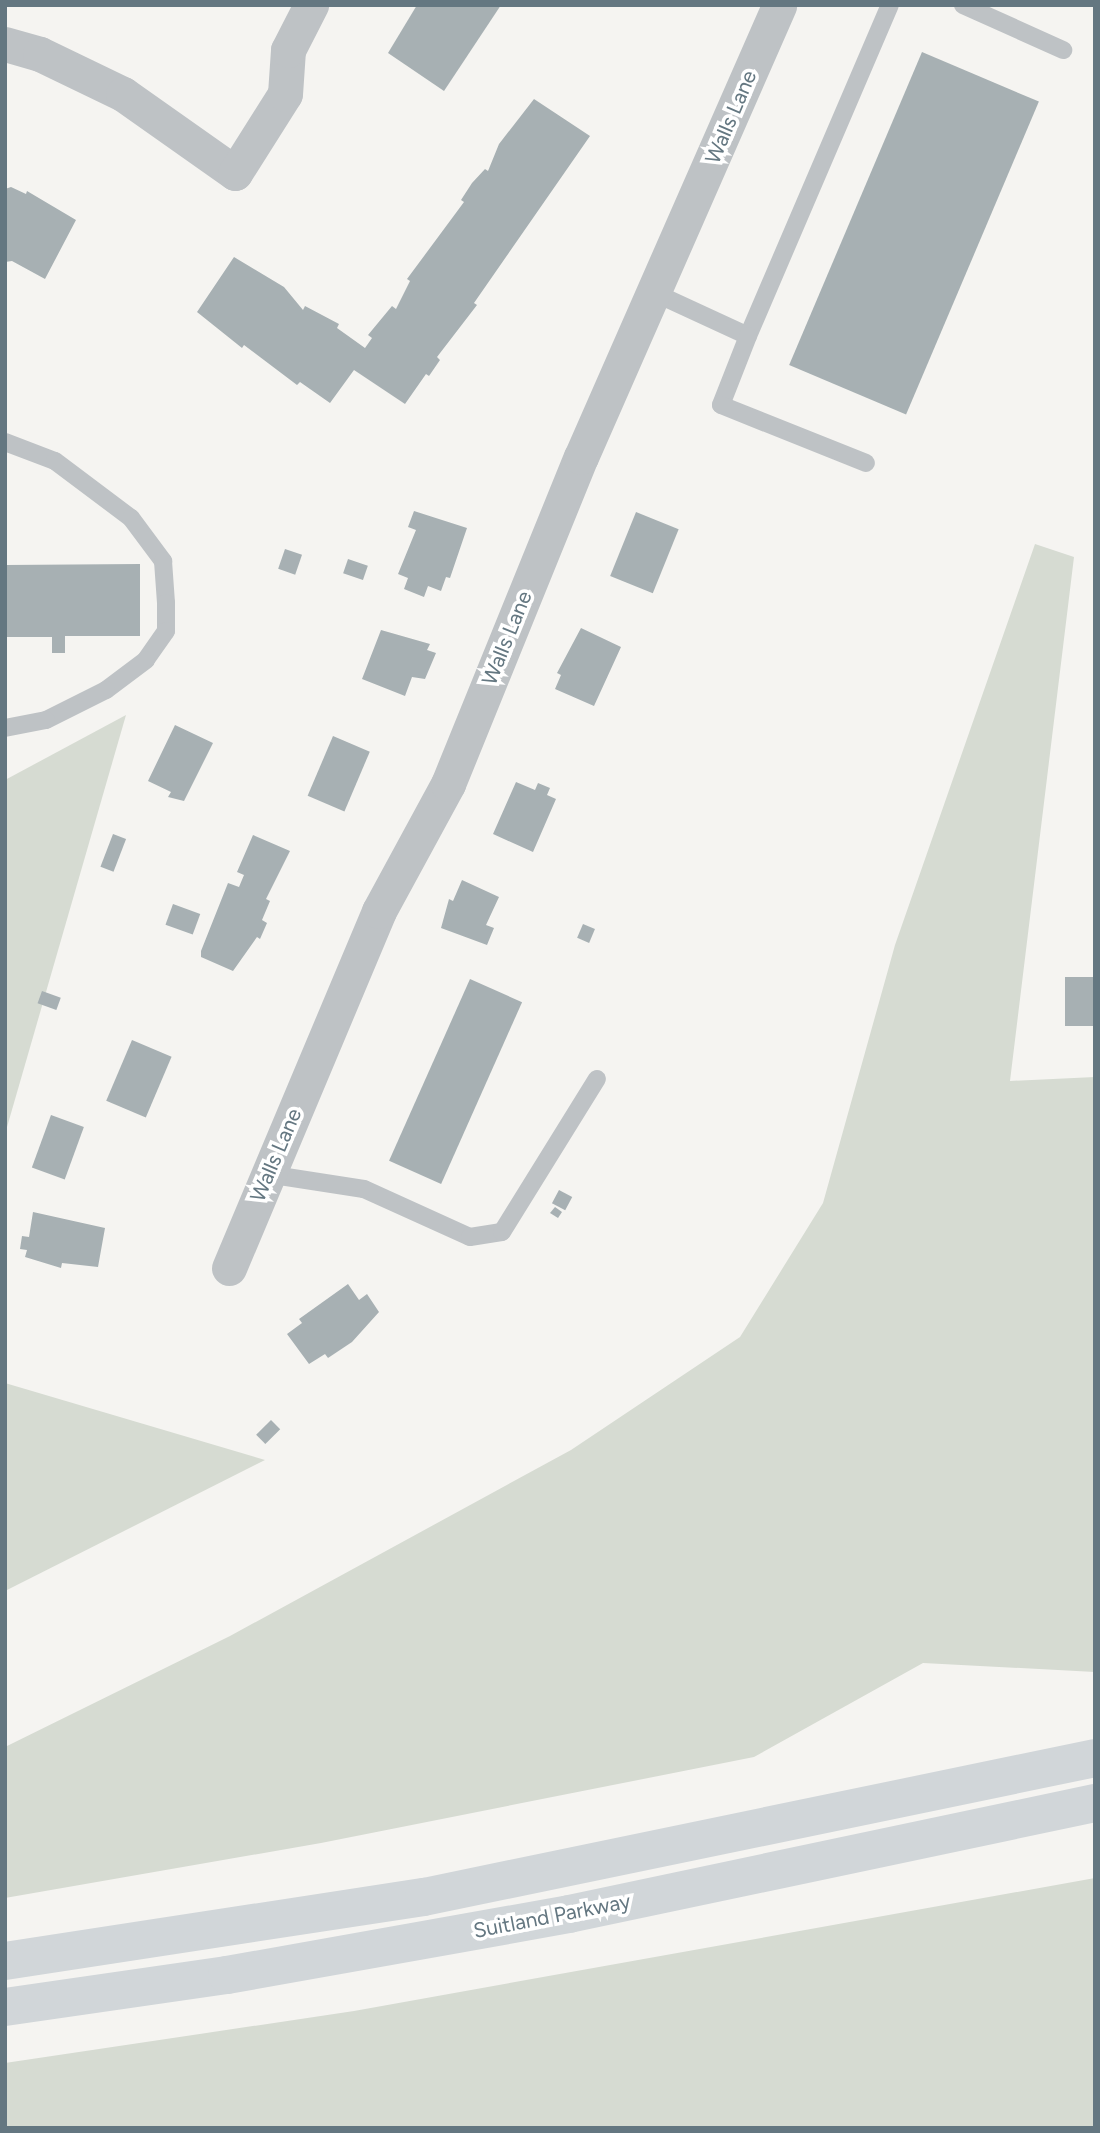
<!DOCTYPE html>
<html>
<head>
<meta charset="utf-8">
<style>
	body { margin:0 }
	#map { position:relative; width:1100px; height:2133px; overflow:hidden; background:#f5f4f1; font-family:Figtree,sans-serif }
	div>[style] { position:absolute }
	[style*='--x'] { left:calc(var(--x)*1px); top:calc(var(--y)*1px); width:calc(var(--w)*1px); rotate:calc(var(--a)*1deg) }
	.green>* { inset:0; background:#d6dbd2 }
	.building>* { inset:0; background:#a7b0b3; transform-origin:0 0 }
	.lane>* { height:18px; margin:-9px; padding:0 9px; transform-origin:9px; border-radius:9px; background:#bec2c5 }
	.street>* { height:35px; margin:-17.5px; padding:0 17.5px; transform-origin:17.5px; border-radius:17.5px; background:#bec2c5 }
	.highway>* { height:38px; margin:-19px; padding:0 19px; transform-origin:19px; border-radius:19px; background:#d1d6d9 }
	span { translate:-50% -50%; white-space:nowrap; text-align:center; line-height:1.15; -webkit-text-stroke:7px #fff; paint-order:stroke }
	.street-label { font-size:21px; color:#647781 }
	.frame { position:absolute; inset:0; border:7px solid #647781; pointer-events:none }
</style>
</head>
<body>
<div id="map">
	<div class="green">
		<i style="clip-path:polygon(1035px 544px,1074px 557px,1010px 1081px,1095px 1077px,1095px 1672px,923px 1663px,754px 1757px,321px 1843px,5px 1898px,5px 1747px,230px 1636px,571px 1450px,740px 1337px,823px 1203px,895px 945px)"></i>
		<i style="clip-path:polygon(126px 715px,5px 1134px,5px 780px)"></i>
		<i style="clip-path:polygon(5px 1383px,265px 1460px,5px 1591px)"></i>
		<i style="clip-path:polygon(1095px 1878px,1095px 2128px,5px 2128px,5px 2063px,354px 2011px)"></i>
	</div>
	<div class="building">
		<i style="clip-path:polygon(417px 5px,501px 5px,444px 91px,388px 53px)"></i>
		<i style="left:922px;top:52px;width:127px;height:340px;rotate:23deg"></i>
		<i style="clip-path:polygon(534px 99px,590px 136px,474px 303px,477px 305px,437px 357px,440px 360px,429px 376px,426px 374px,405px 404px,354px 370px,330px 403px,300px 382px,297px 385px,244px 345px,242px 348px,197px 312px,234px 257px,284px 287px,303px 310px,305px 306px,339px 324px,337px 328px,365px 348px,372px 338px,368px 335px,392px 306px,396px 309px,410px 281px,407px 279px,464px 202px,461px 200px,472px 183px,485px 169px,488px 171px,499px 144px)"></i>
		<i style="clip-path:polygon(11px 187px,26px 194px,27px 191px,76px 220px,45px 279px,12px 261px,5px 262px,5px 189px)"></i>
		<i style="clip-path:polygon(414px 511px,467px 528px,450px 578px,446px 577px,441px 591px,428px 586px,424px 597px,404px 589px,408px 578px,398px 574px,416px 530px,408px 527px)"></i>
		<i style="left:636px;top:512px;width:46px;height:69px;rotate:22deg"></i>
		<i style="left:285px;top:549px;width:18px;height:21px;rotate:19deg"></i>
		<i style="left:348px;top:559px;width:21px;height:15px;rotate:19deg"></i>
		<i style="clip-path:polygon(140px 564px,140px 636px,65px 636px,65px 653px,52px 653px,52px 637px,5px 637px,5px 565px)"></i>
		<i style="clip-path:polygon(581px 628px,621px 647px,594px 706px,555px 689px,561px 675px,557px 673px)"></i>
		<i style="clip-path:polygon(381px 630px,430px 644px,427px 650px,436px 653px,425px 679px,412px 677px,405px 696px,362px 679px)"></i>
		<i style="clip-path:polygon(175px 725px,213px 743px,184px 801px,168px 797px,171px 792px,148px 781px)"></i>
		<i style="left:333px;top:736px;width:40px;height:65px;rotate:23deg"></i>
		<i style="clip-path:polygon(516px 782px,535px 790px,538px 783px,550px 788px,547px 795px,556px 799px,533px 852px,493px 834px)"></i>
		<i style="left:113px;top:834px;width:14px;height:35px;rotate:21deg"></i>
		<i style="clip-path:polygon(253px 835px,290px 851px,266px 899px,270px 901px,262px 920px,267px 923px,260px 939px,257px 937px,233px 971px,201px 957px,201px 951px,228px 883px,239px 887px,244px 875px,237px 872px)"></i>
		<i style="clip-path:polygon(462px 880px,499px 897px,486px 925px,494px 928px,487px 945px,441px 928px,449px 899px,453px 901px)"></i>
		<i style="left:173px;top:904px;width:29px;height:22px;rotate:20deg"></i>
		<i style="left:583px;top:924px;width:13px;height:15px;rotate:23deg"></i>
		<i style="left:1095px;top:977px;width:49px;height:30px;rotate:90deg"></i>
		<i style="left:470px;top:979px;width:57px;height:199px;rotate:24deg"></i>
		<i style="left:42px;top:991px;width:20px;height:13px;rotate:20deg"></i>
		<i style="left:132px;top:1040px;width:43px;height:66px;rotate:23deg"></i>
		<i style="left:51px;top:1115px;width:35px;height:56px;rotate:20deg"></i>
		<i style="left:559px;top:1190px;width:15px;height:15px;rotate:28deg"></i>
		<i style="clip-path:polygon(555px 1207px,562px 1212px,558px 1218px,550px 1213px)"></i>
		<i style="clip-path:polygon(33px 1212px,105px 1228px,98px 1267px,62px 1263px,61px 1268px,25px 1257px,27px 1250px,20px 1249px,22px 1236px,29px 1237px)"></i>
		<i style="clip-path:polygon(348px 1284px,359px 1300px,367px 1294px,379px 1312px,352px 1342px,328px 1358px,325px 1354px,309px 1364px,287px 1334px,302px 1323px,299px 1319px)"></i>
		<i style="left:271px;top:1420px;width:13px;height:21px;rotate:45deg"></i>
	</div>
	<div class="lane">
		<i style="--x:963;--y:5;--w:110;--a:24.2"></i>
		<i style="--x:655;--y:293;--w:102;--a:24.8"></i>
		<i style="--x:748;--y:336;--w:360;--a:-66.8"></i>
		<i style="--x:748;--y:336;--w:74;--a:111.4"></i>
		<i style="--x:721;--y:405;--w:156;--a:21.8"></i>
		<i style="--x:5;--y:442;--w:53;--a:20.8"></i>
		<i style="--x:55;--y:461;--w:95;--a:36.9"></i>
		<i style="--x:131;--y:518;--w:54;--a:53.3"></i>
		<i style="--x:163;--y:561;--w:42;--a:85.9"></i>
		<i style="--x:166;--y:603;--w:28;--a:90"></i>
		<i style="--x:166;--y:631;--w:35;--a:125"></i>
		<i style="--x:146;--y:660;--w:50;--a:143.1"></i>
		<i style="--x:106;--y:690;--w:67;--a:153.4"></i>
		<i style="--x:46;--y:720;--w:42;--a:169"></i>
		<i style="--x:267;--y:1174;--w:98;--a:8.8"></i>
		<i style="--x:364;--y:1189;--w:116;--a:24.4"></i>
		<i style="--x:470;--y:1237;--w:32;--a:-9"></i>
		<i style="--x:502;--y:1232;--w:180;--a:-58.2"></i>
	</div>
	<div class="street">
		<i style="--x:5;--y:44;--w:36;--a:16"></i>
		<i style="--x:40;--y:54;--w:92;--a:25.7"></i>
		<i style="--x:123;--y:94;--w:137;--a:35.2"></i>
		<i style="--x:235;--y:173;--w:93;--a:-57.7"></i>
		<i style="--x:285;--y:94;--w:44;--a:-86.1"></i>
		<i style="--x:288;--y:50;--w:51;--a:-62.9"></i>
		<i style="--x:229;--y:1268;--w:387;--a:-67.2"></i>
		<i style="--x:379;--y:911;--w:145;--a:-61.5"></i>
		<i style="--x:448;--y:784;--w:353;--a:-67.9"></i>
		<i style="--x:581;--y:457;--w:493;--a:-66.3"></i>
	</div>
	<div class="highway">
		<i style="--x:5;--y:1961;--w:424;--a:-8.7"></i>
		<i style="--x:424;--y:1897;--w:685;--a:-11.7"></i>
		<i style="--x:5;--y:2007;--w:224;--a:-8.2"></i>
		<i style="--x:227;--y:1975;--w:347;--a:-10.1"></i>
		<i style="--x:569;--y:1914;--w:538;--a:-11.92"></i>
	</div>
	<div class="street-label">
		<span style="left:731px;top:117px;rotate:-67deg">Walls Lane</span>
		<span style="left:507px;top:638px;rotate:-68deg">Walls Lane</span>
		<span style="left:276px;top:1155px;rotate:-67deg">Walls Lane</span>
		<span style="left:552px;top:1916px;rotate:-11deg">Suitland Parkway</span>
	</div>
	<div class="frame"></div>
</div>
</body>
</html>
